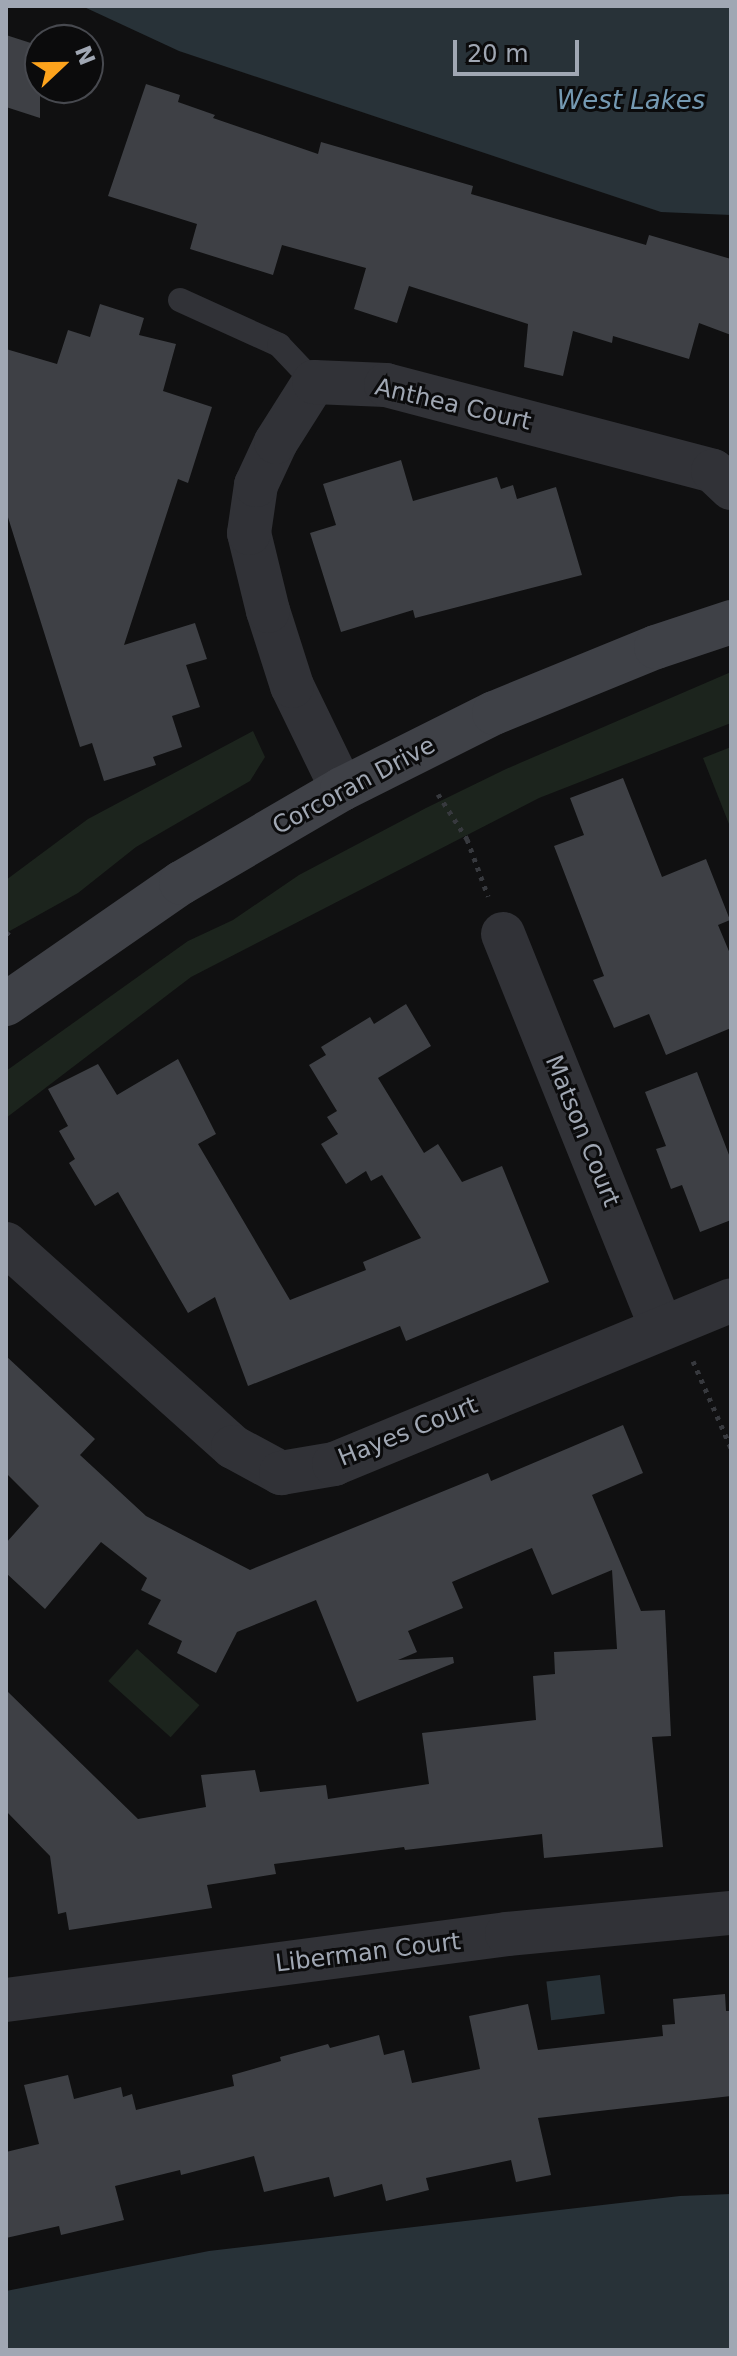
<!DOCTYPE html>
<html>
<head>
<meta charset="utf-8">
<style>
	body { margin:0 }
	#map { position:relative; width:737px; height:2356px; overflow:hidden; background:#101011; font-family:"DejaVu Sans",sans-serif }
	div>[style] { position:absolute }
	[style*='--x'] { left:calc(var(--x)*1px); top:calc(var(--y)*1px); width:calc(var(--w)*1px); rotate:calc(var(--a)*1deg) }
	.green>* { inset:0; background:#1c241d; transform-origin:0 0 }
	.water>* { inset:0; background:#283238; transform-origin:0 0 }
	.building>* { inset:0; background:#3e4045 }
	.path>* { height:5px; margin-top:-2.5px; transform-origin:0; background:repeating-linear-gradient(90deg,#37393e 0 4px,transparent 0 10px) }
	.lane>* { height:24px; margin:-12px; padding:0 12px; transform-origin:12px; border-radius:12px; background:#313237 }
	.street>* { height:44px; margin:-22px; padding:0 22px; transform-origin:22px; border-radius:22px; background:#313237 }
	.secondary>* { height:44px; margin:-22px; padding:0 22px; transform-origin:22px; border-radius:22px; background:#3f4147 }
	span { translate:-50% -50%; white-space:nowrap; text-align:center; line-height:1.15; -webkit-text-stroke:6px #0b0b0c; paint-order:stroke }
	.street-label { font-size:24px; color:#a0a7b3 }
	.water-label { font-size:26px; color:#7499b2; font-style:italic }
	.frame { position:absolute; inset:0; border:8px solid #a0a7b3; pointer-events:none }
	.north { position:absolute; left:24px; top:24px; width:80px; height:80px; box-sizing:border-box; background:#0b0b0c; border:2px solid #47494f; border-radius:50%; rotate:68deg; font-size:22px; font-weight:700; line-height:32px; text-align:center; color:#a0a7b3 }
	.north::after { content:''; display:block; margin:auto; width:28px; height:36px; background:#fda31c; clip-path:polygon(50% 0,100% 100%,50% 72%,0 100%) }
	.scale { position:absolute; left:453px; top:40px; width:126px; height:36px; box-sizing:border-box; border:4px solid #a0a7b3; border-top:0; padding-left:10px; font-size:24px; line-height:28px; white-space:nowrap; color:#a0a7b3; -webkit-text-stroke:6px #0b0b0c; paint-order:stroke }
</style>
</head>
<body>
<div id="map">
	<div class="green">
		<i style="clip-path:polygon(731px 672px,731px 723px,539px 798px,191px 977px,6px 1118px,6px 1071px,188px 941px,233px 920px,299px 875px,426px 808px,506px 769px)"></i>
		<i style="clip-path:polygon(253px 731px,265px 757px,250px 781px,136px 847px,78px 893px,6px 933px,6px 880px,88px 819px)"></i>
		<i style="clip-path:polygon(731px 747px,731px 829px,703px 758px)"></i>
		<i style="left:137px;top:1649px;width:84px;height:43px;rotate:42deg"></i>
	</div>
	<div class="water">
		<i style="clip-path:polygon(82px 6px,731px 6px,731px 215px,661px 212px,179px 51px)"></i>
		<i style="left:600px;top:1975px;width:39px;height:54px;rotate:83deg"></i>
		<i style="clip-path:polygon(731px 2194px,731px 2350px,6px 2350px,6px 2291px,209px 2251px,680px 2196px)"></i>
	</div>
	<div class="building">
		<i style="clip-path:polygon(6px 35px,40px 46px,40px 118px,6px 107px)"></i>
		<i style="clip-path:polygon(146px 84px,180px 95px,178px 102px,215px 115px,213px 118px,318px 154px,321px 142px,473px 186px,471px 194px,646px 245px,649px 235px,731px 259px,731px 335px,699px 323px,689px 359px,613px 336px,612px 343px,573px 331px,563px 376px,524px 367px,528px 324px,409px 286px,397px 323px,354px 309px,366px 268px,282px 245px,273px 275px,190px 249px,197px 224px,108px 196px)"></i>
		<i style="clip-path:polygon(100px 304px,144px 318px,139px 335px,176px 344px,163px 391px,212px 407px,188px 483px,178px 479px,124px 645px,195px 623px,207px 659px,186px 665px,200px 707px,172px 716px,182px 747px,153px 757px,156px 765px,104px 781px,92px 743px,80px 747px,6px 511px,6px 349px,57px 364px,68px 330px,90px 337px)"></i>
		<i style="clip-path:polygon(401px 460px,413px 501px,497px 477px,501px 489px,513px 485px,517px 499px,556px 487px,582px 575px,415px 618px,413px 610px,341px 632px,310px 533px,336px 525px,323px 484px)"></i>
		<i style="clip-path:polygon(623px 778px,662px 877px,706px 859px,730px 920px,718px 925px,731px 956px,731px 1028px,666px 1055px,649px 1014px,614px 1028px,593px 980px,604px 976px,554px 846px,584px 835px,570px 798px)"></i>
		<i style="clip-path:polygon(406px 1004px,431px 1046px,378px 1078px,424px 1153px,438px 1144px,462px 1182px,502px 1166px,549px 1282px,406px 1341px,400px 1326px,248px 1386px,215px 1297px,188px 1313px,118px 1192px,95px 1206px,69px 1163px,75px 1159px,59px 1131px,68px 1126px,48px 1089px,98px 1064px,117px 1095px,178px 1059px,216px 1134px,198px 1144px,290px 1300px,366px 1270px,363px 1262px,421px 1238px,382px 1175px,371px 1181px,366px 1171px,346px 1184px,321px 1144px,338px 1134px,327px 1117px,337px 1111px,309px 1065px,326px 1055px,321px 1047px,370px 1017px,374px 1024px)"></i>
		<i style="clip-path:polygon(697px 1072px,731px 1160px,731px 1220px,700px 1232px,682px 1185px,671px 1189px,656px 1149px,666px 1146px,645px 1092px)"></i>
		<i style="clip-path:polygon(6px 1356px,95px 1439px,80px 1455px,146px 1516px,250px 1570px,488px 1473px,491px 1481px,623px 1425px,643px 1473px,592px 1495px,641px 1611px,665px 1610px,671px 1736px,652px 1737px,663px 1847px,544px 1858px,542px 1834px,405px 1850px,404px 1847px,274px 1864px,276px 1874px,207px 1885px,212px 1908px,69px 1930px,66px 1912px,58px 1914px,50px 1856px,6px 1811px,6px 1690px,138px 1819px,206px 1807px,201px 1775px,255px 1770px,260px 1792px,326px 1785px,328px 1799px,429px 1784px,422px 1733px,536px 1720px,533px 1676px,555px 1674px,554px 1652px,617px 1649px,612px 1570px,552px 1595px,532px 1548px,452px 1582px,463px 1608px,408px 1631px,417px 1652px,398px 1660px,453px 1657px,454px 1663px,357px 1702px,316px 1600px,237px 1632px,216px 1673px,177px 1653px,182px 1641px,148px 1624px,161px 1600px,141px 1590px,147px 1578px,101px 1542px,45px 1609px,6px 1573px,6px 1543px,39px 1506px,6px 1473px)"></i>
		<i style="clip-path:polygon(725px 1994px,726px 2011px,731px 2011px,731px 2096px,538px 2118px,551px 2175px,516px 2182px,511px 2160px,426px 2178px,429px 2190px,386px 2201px,382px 2184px,334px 2197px,329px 2177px,264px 2192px,254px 2156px,181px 2175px,180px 2170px,115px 2186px,124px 2220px,61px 2235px,59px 2226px,6px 2238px,6px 2152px,39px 2144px,24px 2085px,68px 2075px,74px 2099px,121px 2087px,123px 2097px,132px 2094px,136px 2110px,234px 2086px,232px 2075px,281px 2061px,280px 2057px,328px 2044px,330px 2048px,379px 2035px,384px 2055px,404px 2050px,412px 2083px,480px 2069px,469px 2016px,528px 2004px,538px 2050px,663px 2036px,662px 2025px,675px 2024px,673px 1999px)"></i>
	</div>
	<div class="path">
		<i style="--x:438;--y:794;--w:54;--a:57.2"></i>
		<i style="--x:467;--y:839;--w:61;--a:69.8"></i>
		<i style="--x:6;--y:932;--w:6;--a:45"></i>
		<i style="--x:693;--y:1361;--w:95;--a:66.4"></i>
	</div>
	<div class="lane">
		<i style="--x:180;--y:300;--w:109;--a:24.4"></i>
		<i style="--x:279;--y:345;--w:51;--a:46.6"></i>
	</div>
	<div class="street">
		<i style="--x:342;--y:789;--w:114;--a:-115.9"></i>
		<i style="--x:292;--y:686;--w:79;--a:-107.7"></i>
		<i style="--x:268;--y:611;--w:80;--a:-103.7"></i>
		<i style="--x:249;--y:533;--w:49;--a:-81.7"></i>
		<i style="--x:256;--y:485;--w:47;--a:-65.1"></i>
		<i style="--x:276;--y:442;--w:71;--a:-57.7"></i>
		<i style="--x:314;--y:382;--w:72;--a:2.4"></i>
		<i style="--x:386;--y:385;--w:338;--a:14.7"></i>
		<i style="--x:713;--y:471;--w:25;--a:43"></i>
		<i style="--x:503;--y:934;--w:424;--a:68.1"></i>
		<i style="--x:6;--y:1244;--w:305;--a:41.8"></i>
		<i style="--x:233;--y:1447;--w:55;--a:28.4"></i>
		<i style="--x:281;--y:1473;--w:54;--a:-9.6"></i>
		<i style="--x:334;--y:1464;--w:430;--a:-22.4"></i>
		<i style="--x:6;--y:2000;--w:505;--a:-7.5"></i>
		<i style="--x:507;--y:1934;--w:225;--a:-5.4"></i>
	</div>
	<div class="secondary">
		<i style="--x:6;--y:1004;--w:213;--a:-34.7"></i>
		<i style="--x:181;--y:883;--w:186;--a:-30.3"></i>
		<i style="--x:342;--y:789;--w:170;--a:-26.6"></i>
		<i style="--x:494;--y:713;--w:175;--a:-22.2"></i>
		<i style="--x:656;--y:647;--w:79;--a:-18.4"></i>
	</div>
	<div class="street-label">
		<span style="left:453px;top:405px;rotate:13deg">Anthea Court</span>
		<span style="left:354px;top:786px;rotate:-28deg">Corcoran Drive</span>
		<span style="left:582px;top:1131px;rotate:68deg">Matson Court</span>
		<span style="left:408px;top:1432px;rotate:-22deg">Hayes Court</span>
		<span style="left:368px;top:1953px;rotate:-7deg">Liberman Court</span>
	</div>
	<div class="water-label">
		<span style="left:631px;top:101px">West Lakes</span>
	</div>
	<div class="frame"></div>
	<div class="north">N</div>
	<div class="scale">20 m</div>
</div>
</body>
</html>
